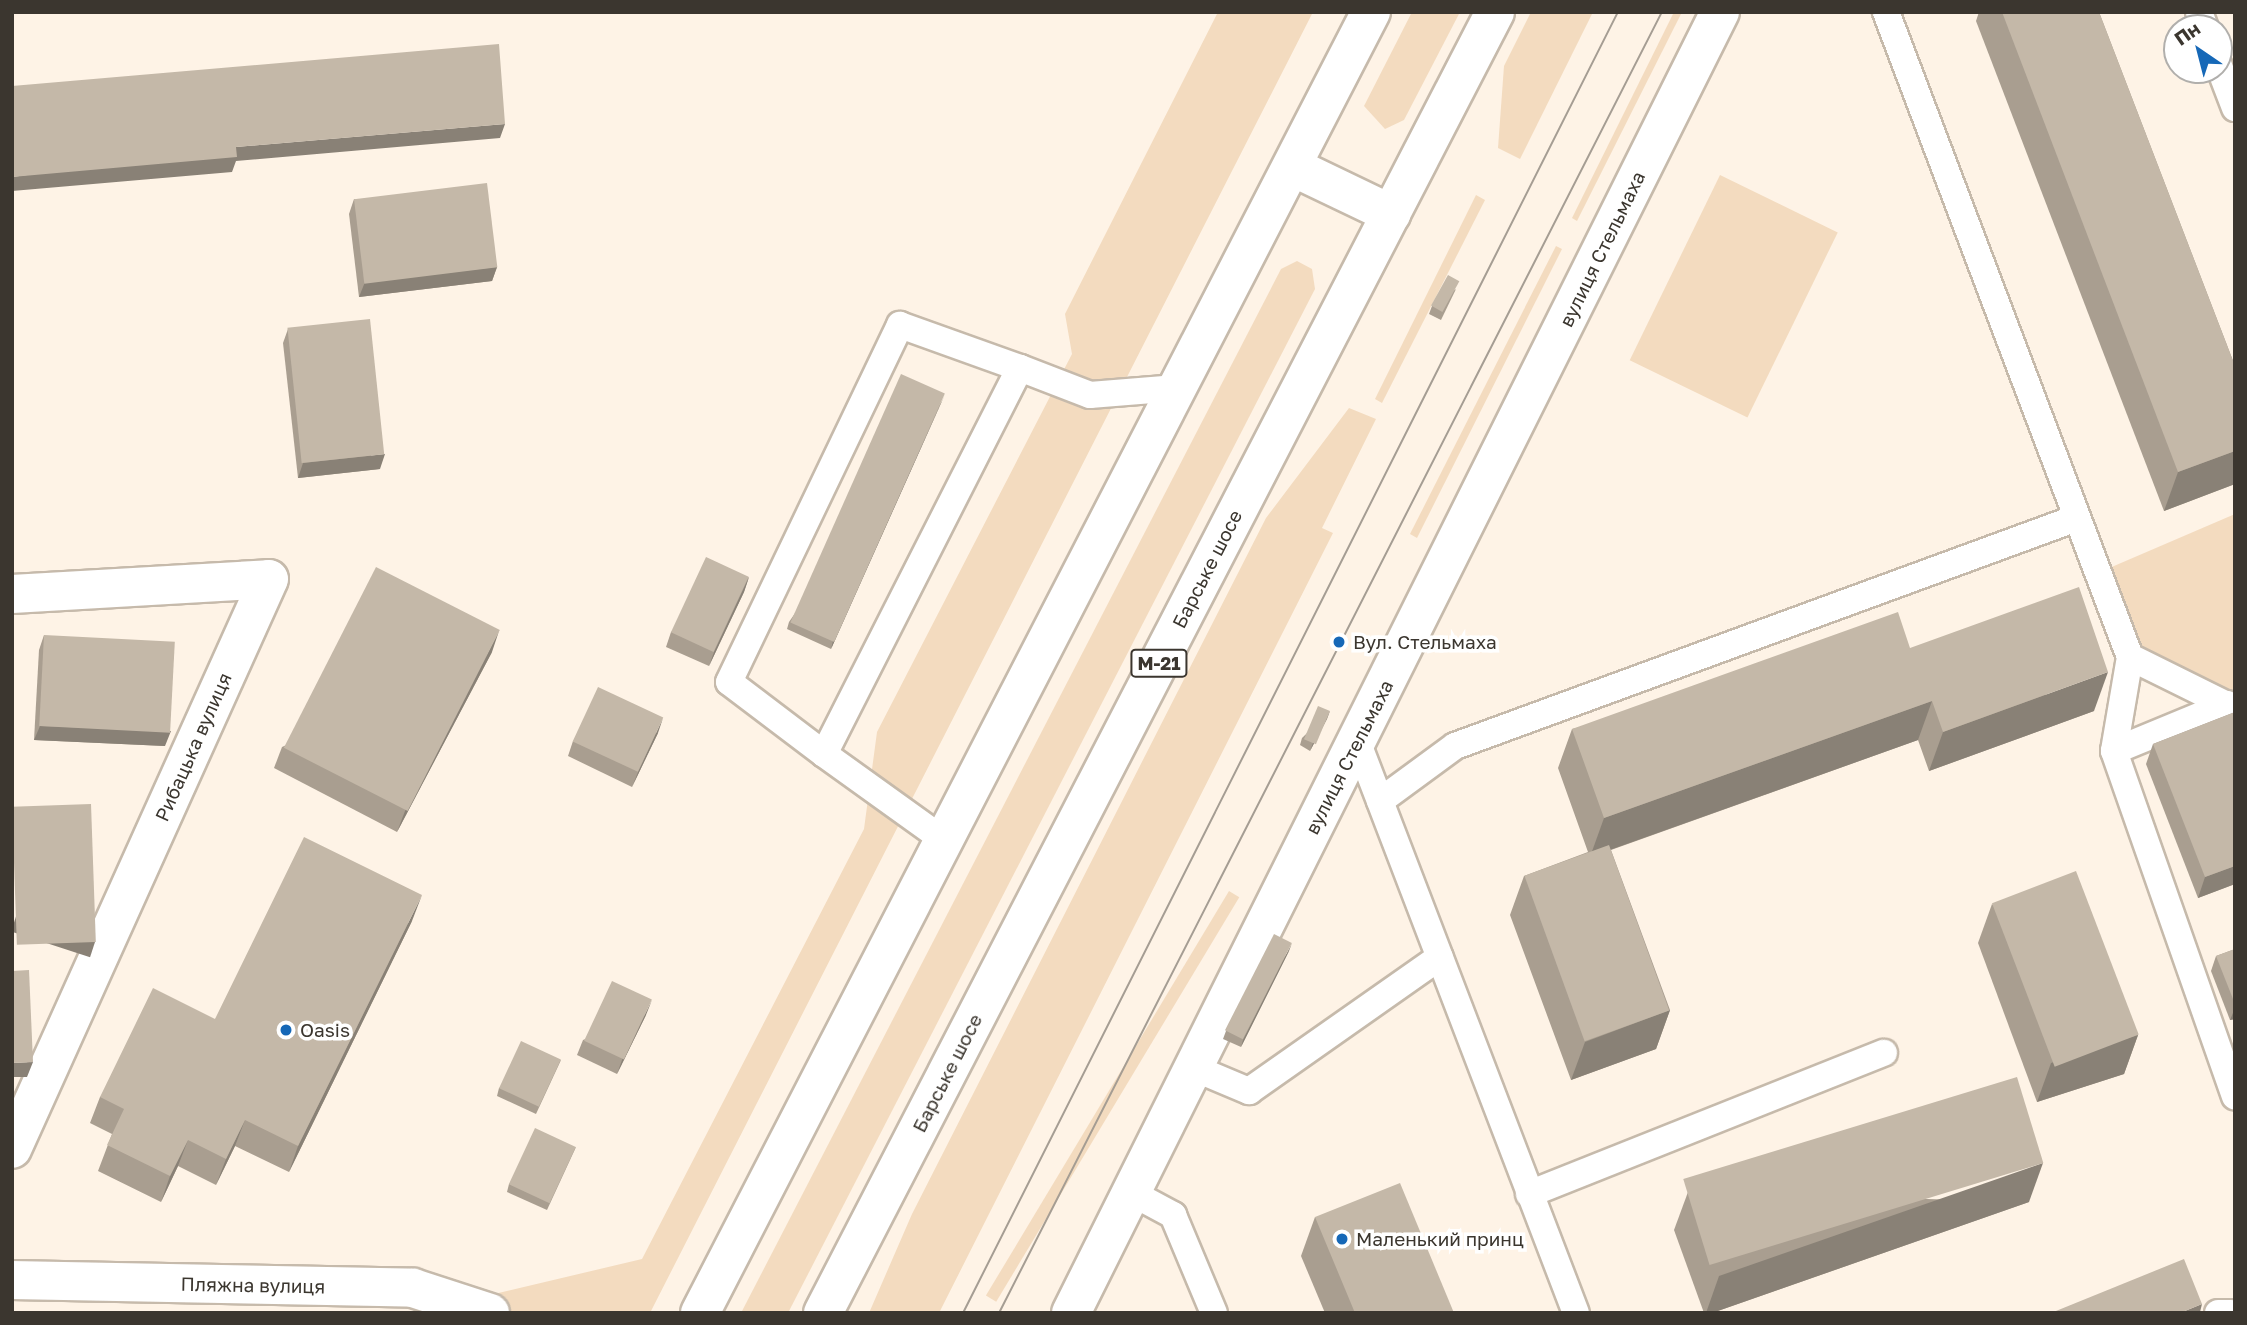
<!DOCTYPE html>
<html>
<head>
<meta charset="utf-8">
<style>
	body { margin:0 }
	#map { position:relative; width:2247px; height:1325px; overflow:hidden; background:#fef3e6; font-family:"Golos Text",sans-serif }
	div>[style] { position:absolute }
	[style*='--x'] { left:calc(var(--x)*1px); top:calc(var(--y)*1px); width:calc(var(--w)*1px); rotate:calc(var(--a)*1deg) }
	.green>* { inset:0; background:#f3dbbf; transform-origin:0 0 }
	.roads { filter:drop-shadow(2px 0 #c6baab) drop-shadow(-2px 0 #c6baab) drop-shadow(0 2px #c6baab) drop-shadow(0 -2px #c6baab) }
	.service>* { height:26px; margin:-13px; padding:0 13px; transform-origin:13px; border-radius:13px; background:#fff }
	.minor>* { height:38px; margin:-19px; padding:0 19px; transform-origin:19px; border-radius:19px; background:#fff }
	.trunk>* { height:38px; margin:-19px; padding:0 19px; transform-origin:19px; border-radius:19px; background:#fff }
	.tram>* { height:2px; margin:-1px; padding:0 1px; transform-origin:1px; border-radius:1px; background:#a59d93 }
	.wall>* { inset:0; background:#a99e90 }
	.shaded-wall>* { inset:0; background:#898176; transform-origin:0 0 }
	.building>* { inset:0; background:#c4b8a8; transform-origin:0 0 }
	.dots>* { width:19px; height:19px; translate:-50% -50%; box-sizing:border-box; border:4px solid #fff; border-radius:50% }
	span { translate:-50% -50%; white-space:nowrap; text-align:center; line-height:1.15; -webkit-text-stroke:7px #fff; paint-order:stroke }
	.shield-label span { padding:2px 5px; background:#fff; border:2px solid; border-radius:5px; -webkit-text-stroke-width:0 }
	.shield-label { font-size:18px; color:#3b362f; font-weight:700 }
	.street-label { font-size:19px; color:#3b362f }
	.poi-label { font-size:19px; color:#3b362f }
	.left { translate:0 -50%; text-align:left }
	.frame { position:absolute; inset:0; border:14px solid #3b362f; pointer-events:none }
	.north { position:absolute; left:2163px; top:14px; width:70px; height:70px; box-sizing:border-box; background:#fff; border:2px solid #b1afac; border-radius:50%; rotate:325deg; font-size:19px; font-weight:700; line-height:28px; text-align:center; color:#3b362f }
	.north::after { content:''; display:block; margin:auto; width:24px; height:32px; background:#1668b7; clip-path:polygon(50% 0,100% 100%,50% 72%,0 100%) }
</style>
</head>
<body>
<div id="map">
	<div class="green">
		<i style="clip-path:polygon(1218px 12px,1313px 12px,650px 1313px,414px 1313px,642px 1259px,864px 829px,877px 732px,1072px 354px,1065px 314px)"></i>
		<i style="clip-path:polygon(1412px 12px,1460px 12px,1404px 120px,1385px 129px,1364px 106px)"></i>
		<i style="clip-path:polygon(1531px 12px,1593px 12px,1520px 159px,1498px 148px,1504px 66px)"></i>
		<i style="clip-path:polygon(1674px 12px,1682px 12px,1577px 221px,1572px 218px)"></i>
		<i style="left:1720px;top:175px;width:131px;height:206px;rotate:26deg"></i>
		<i style="clip-path:polygon(1476px 195px,1485px 200px,1382px 403px,1375px 399px)"></i>
		<i style="clip-path:polygon(1556px 246px,1562px 249px,1417px 538px,1410px 534px)"></i>
		<i style="clip-path:polygon(1297px 261px,1312px 269px,1315px 289px,788px 1313px,741px 1313px,1281px 269px)"></i>
		<i style="clip-path:polygon(1349px 408px,1376px 419px,1322px 528px,1333px 533px,939px 1313px,869px 1313px,912px 1214px,1266px 518px)"></i>
		<i style="clip-path:polygon(2235px 514px,2235px 699px,2139px 648px,2107px 569px)"></i>
		<i style="left:1229px;top:891px;width:12px;height:472px;rotate:31deg"></i>
	</div>
	<div class="roads">
		<div class="service">
			<i style="--x:1886;--y:12;--w:690;--a:69.28"></i>
			<i style="--x:2130;--y:657;--w:117;--a:26.3"></i>
			<i style="--x:2199;--y:12;--w:17;--a:69"></i>
			<i style="--x:2219;--y:66;--w:45;--a:69.1"></i>
			<i style="--x:2130;--y:657;--w:95;--a:99.7"></i>
			<i style="--x:2114;--y:751;--w:366;--a:70.7"></i>
			<i style="--x:1357;--y:741;--w:612;--a:69.05"></i>
			<i style="--x:2114;--y:751;--w:123;--a:-22.4"></i>
			<i style="--x:824;--y:754;--w:119;--a:-142.8"></i>
			<i style="--x:729;--y:682;--w:396;--a:-64.4"></i>
			<i style="--x:900;--y:325;--w:127;--a:19.7"></i>
			<i style="--x:1380;--y:801;--w:93;--a:-36.3"></i>
			<i style="--x:1455;--y:746;--w:659;--a:-20.14"></i>
			<i style="--x:941;--y:838;--w:144;--a:-144.3"></i>
			<i style="--x:824;--y:754;--w:433;--a:-63.1"></i>
			<i style="--x:1020;--y:368;--w:75;--a:21.1"></i>
			<i style="--x:1090;--y:395;--w:87;--a:-4.6"></i>
			<i style="--x:1194;--y:1068;--w:60;--a:22.7"></i>
			<i style="--x:1249;--y:1091;--w:233;--a:-35.1"></i>
			<i style="--x:1132;--y:1193;--w:47;--a:28.2"></i>
			<i style="--x:1173;--y:1215;--w:106;--a:67.3"></i>
			<i style="--x:1529;--y:1194;--w:382;--a:-21.7"></i>
			<i style="--x:2218;--y:1313;--w:13;--a:0"></i>
		</div>
		<div class="minor">
			<i style="--x:12;--y:594;--w:257;--a:-3.3"></i>
			<i style="--x:269;--y:579;--w:625;--a:114.27"></i>
			<i style="--x:12;--y:1280;--w:401;--a:1.1"></i>
			<i style="--x:413;--y:1288;--w:81;--a:18"></i>
			<i style="--x:1071;--y:1313;--w:1454;--a:-63.49"></i>
		</div>
		<div class="trunk">
			<i style="--x:1293;--y:167;--w:109;--a:25.6"></i>
			<i style="--x:700;--y:1313;--w:1464;--a:-62.72"></i>
			<i style="--x:823;--y:1313;--w:1464;--a:-62.68"></i>
		</div>
	</div>
	<div class="tram">
		<i style="--x:963;--y:1313;--w:1457;--a:-63.28"></i>
		<i style="--x:999;--y:1313;--w:1460;--a:-63"></i>
	</div>
	<div class="wall">
		<i style="clip-path:polygon(1979px 12px,2099px 12px,2235px 366px,2235px 484px,2164px 511px,1976px 21px)"></i>
		<i style="clip-path:polygon(354px 199px,497px 267px,492px 281px,359px 297px,349px 214px)"></i>
		<i style="clip-path:polygon(1456px 289px,1441px 320px,1429px 314px,1432px 306px)"></i>
		<i style="clip-path:polygon(288px 329px,380px 469px,298px 478px,283px 343px)"></i>
		<i style="clip-path:polygon(942px 401px,831px 649px,787px 629px,789px 622px)"></i>
		<i style="clip-path:polygon(749px 577px,744px 592px,709px 666px,666px 647px,671px 632px)"></i>
		<i style="clip-path:polygon(44px 635px,165px 746px,34px 740px,39px 650px)"></i>
		<i style="clip-path:polygon(1910px 648px,2094px 711px,1929px 771px,1918px 740px,1611px 850px,1670px 1010px,1656px 1049px,1571px 1080px,1510px 915px,1524px 876px,1588px 852px,1558px 768px,1572px 729px)"></i>
		<i style="clip-path:polygon(492px 652px,397px 832px,274px 768px,282px 747px)"></i>
		<i style="clip-path:polygon(1330px 711px,1310px 751px,1300px 745px,1302px 738px)"></i>
		<i style="clip-path:polygon(2235px 712px,2235px 884px,2198px 898px,2146px 764px,2153px 744px)"></i>
		<i style="clip-path:polygon(658px 733px,632px 787px,568px 756px,573px 741px)"></i>
		<i style="clip-path:polygon(1992px 904px,2138px 1035px,2124px 1074px,2037px 1102px,1978px 943px)"></i>
		<i style="clip-path:polygon(412px 921px,289px 1172px,235px 1146px,216px 1185px,178px 1166px,161px 1202px,98px 1171px,112px 1134px,90px 1123px,100px 1097px,215px 1019px)"></i>
		<i style="clip-path:polygon(2235px 949px,2235px 1019px,2230px 1020px,2211px 971px,2216px 956px)"></i>
		<i style="clip-path:polygon(1289px 951px,1241px 1047px,1223px 1039px,1226px 1031px)"></i>
		<i style="clip-path:polygon(646px 1015px,617px 1074px,577px 1055px,583px 1040px)"></i>
		<i style="clip-path:polygon(561px 1060px,536px 1114px,497px 1096px,499px 1088px)"></i>
		<i style="clip-path:polygon(576px 1147px,547px 1210px,507px 1192px,509px 1184px)"></i>
		<i style="clip-path:polygon(1688px 1192px,2029px 1202px,1712px 1313px,1704px 1313px,1674px 1230px)"></i>
		<i style="clip-path:polygon(1315px 1217px,1454px 1313px,1325px 1313px,1301px 1256px)"></i>
	</div>
	<div class="shaded-wall">
		<i style="clip-path:polygon(505px 124px,500px 138px,236px 161px,232px 172px,12px 191px,12px 177px,236px 147px)"></i>
		<i style="clip-path:polygon(497px 267px,492px 281px,359px 297px,365px 282px)"></i>
		<i style="clip-path:polygon(945px 394px,942px 401px,831px 649px,833px 641px)"></i>
		<i style="clip-path:polygon(2235px 451px,2235px 484px,2164px 511px,2178px 472px)"></i>
		<i style="clip-path:polygon(385px 454px,380px 469px,298px 478px,303px 463px)"></i>
		<i style="clip-path:polygon(749px 577px,744px 592px,709px 666px,714px 652px)"></i>
		<i style="clip-path:polygon(499px 631px,492px 652px,397px 832px,405px 811px)"></i>
		<i style="clip-path:polygon(2108px 672px,2094px 711px,1929px 771px,1943px 732px)"></i>
		<i style="clip-path:polygon(1932px 701px,1918px 740px,1590px 857px,1604px 818px)"></i>
		<i style="clip-path:polygon(1330px 711px,1327px 719px,1310px 751px,1313px 743px)"></i>
		<i style="clip-path:polygon(663px 718px,658px 733px,632px 787px,638px 772px)"></i>
		<i style="clip-path:polygon(40px 726px,171px 731px,165px 746px,34px 740px)"></i>
		<i style="clip-path:polygon(2235px 866px,2235px 884px,2198px 898px,2205px 877px)"></i>
		<i style="clip-path:polygon(422px 895px,412px 921px,289px 1172px,298px 1146px)"></i>
		<i style="left:95px;top:942px;width:16px;height:83px;rotate:108deg"></i>
		<i style="clip-path:polygon(1292px 943px,1289px 951px,1241px 1047px,1243px 1040px)"></i>
		<i style="clip-path:polygon(652px 1000px,646px 1015px,617px 1074px,622px 1060px)"></i>
		<i style="clip-path:polygon(2235px 1008px,2235px 1019px,2230px 1020px)"></i>
		<i style="clip-path:polygon(1670px 1010px,1656px 1049px,1571px 1080px,1585px 1042px)"></i>
		<i style="clip-path:polygon(2138px 1035px,2124px 1074px,2037px 1102px,2051px 1063px)"></i>
		<i style="clip-path:polygon(33px 1062px,27px 1077px,12px 1077px,12px 1063px)"></i>
		<i style="clip-path:polygon(245px 1120px,235px 1146px,216px 1185px,226px 1159px)"></i>
		<i style="clip-path:polygon(188px 1140px,178px 1166px,161px 1202px,170px 1176px)"></i>
		<i style="clip-path:polygon(2043px 1163px,2029px 1202px,1712px 1313px,1706px 1313px,1719px 1276px)"></i>
		<i style="clip-path:polygon(2202px 1304px,2200px 1312px,2197px 1313px,2180px 1313px)"></i>
	</div>
	<div class="building">
		<i style="clip-path:polygon(2002px 12px,2099px 12px,2235px 366px,2235px 451px,2178px 472px)"></i>
		<i style="clip-path:polygon(499px 44px,505px 124px,236px 147px,237px 157px,12px 177px,12px 86px)"></i>
		<i style="left:487px;top:183px;width:85px;height:134px;rotate:83deg"></i>
		<i style="left:1448px;top:275px;width:13px;height:35px;rotate:29deg"></i>
		<i style="left:370px;top:319px;width:136px;height:83px;rotate:84deg"></i>
		<i style="left:901px;top:374px;width:48px;height:272px;rotate:24deg"></i>
		<i style="left:706px;top:557px;width:47px;height:83px;rotate:25deg"></i>
		<i style="left:376px;top:567px;width:139px;height:203px;rotate:27deg"></i>
		<i style="clip-path:polygon(2079px 587px,2108px 672px,1943px 732px,1932px 701px,1604px 818px,1572px 729px,1898px 612px,1910px 648px)"></i>
		<i style="left:44px;top:635px;width:131px;height:91px;rotate:3deg"></i>
		<i style="left:598px;top:687px;width:72px;height:60px;rotate:25deg"></i>
		<i style="left:1318px;top:706px;width:13px;height:36px;rotate:23deg"></i>
		<i style="clip-path:polygon(2235px 712px,2235px 866px,2205px 877px,2153px 744px)"></i>
		<i style="left:91px;top:804px;width:138px;height:79px;rotate:88deg"></i>
		<i style="clip-path:polygon(304px 837px,422px 895px,298px 1146px,245px 1120px,226px 1159px,188px 1140px,170px 1176px,107px 1145px,124px 1109px,100px 1097px,153px 988px,215px 1019px)"></i>
		<i style="left:1609px;top:845px;width:176px;height:90px;rotate:70deg"></i>
		<i style="left:2076px;top:871px;width:175px;height:90px;rotate:69deg"></i>
		<i style="left:1274px;top:934px;width:20px;height:108px;rotate:27deg"></i>
		<i style="clip-path:polygon(2235px 949px,2235px 1004px,2216px 956px)"></i>
		<i style="clip-path:polygon(29px 970px,33px 1062px,12px 1063px,12px 971px)"></i>
		<i style="left:612px;top:981px;width:44px;height:66px;rotate:25deg"></i>
		<i style="left:521px;top:1041px;width:44px;height:52px;rotate:25deg"></i>
		<i style="left:2017px;top:1077px;width:90px;height:349px;rotate:73deg"></i>
		<i style="left:535px;top:1128px;width:45px;height:62px;rotate:25deg"></i>
		<i style="clip-path:polygon(1400px 1183px,1454px 1313px,1355px 1313px,1315px 1217px)"></i>
		<i style="clip-path:polygon(2184px 1259px,2202px 1304px,2180px 1313px,2051px 1313px)"></i>
	</div>
	<div class="dots">
		<i style="left:1339px;top:642px;background:#1668b7"></i>
		<i style="left:286px;top:1030px;background:#1668b7"></i>
		<i style="left:1342px;top:1239px;background:#1668b7"></i>
	</div>
	<div class="shield-label">
		<span style="left:1159px;top:663px">М-21</span>
	</div>
	<div class="street-label">
		<span style="left:1602px;top:249px;rotate:-64deg">вулиця Стельмаха</span>
		<span style="left:1207px;top:569px;rotate:-63deg">Барське шосе</span>
		<span style="left:193px;top:747px;rotate:-66deg">Рибацька вулиця</span>
		<span style="left:1349px;top:757px;rotate:-63deg">вулиця Стельмаха</span>
		<span style="left:947px;top:1073px;rotate:-63deg">Барське шосе</span>
		<span style="left:253px;top:1285px;rotate:1deg">Пляжна вулиця</span>
	</div>
	<div class="poi-label">
		<span class="left" style="left:1353px;top:642px">Вул. Стельмаха</span>
		<span class="left" style="left:300px;top:1030px">Oasis</span>
		<span class="left" style="left:1356px;top:1239px">Маленький принц</span>
	</div>
	<div class="frame"></div>
	<div class="north">Пн</div>
</div>
</body>
</html>
